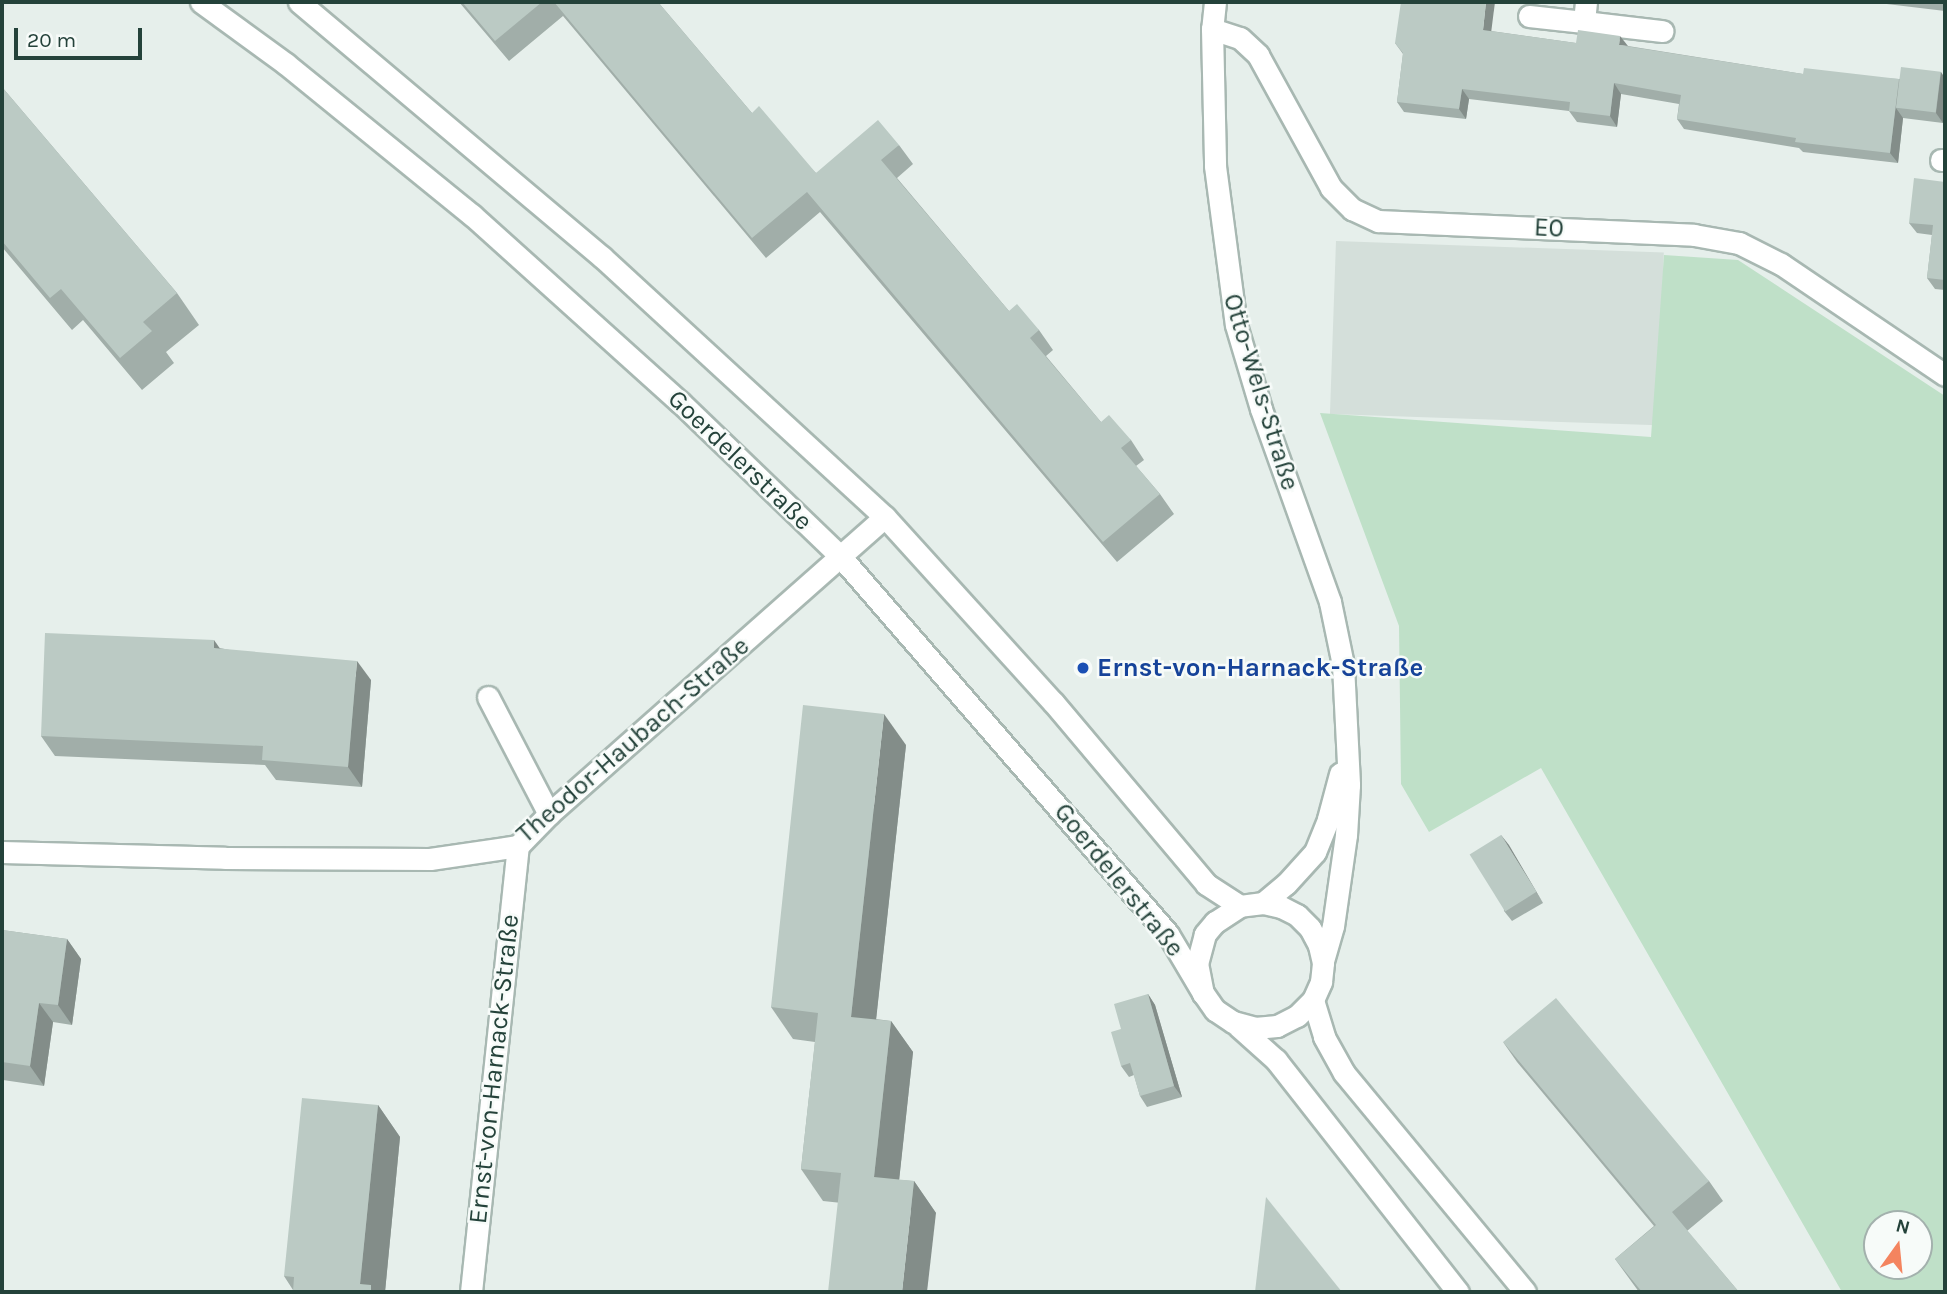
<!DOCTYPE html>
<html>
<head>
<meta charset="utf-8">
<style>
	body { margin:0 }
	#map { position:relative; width:1947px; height:1294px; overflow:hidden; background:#e6efeb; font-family:Karla,sans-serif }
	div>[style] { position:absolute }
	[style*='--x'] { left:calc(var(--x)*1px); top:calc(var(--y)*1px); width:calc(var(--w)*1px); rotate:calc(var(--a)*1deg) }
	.built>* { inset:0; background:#d4dfda; transform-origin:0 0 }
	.green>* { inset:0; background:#bfe0c8 }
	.roads { filter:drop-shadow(2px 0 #a8b8b2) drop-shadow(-2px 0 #a8b8b2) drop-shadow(0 2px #a8b8b2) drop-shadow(0 -2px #a8b8b2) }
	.minor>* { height:21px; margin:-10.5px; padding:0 10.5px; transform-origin:10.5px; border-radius:10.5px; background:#fff }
	.wall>* { inset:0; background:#a1aea9 }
	.shaded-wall>* { inset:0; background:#838d89 }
	.building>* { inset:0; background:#bbcac4; transform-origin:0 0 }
	.dots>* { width:19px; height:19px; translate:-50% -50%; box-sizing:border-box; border:4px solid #f7fbf9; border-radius:50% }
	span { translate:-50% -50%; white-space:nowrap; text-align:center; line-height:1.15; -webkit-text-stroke:5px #f7fbf9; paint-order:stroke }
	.street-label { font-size:26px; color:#24423a }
	.transit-label { font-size:26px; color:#164399; font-weight:700 }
	.left { translate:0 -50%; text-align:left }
	.frame { position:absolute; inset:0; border:4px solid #24423a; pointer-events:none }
	.north { position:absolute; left:1863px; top:1210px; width:70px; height:70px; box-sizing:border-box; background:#f7fbf9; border:2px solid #a3b1ad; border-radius:50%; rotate:15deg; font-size:19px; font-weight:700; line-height:28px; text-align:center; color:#24423a }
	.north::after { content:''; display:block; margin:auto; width:24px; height:32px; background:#f4845f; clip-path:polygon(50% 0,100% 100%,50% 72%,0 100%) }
	.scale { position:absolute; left:14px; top:28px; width:128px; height:32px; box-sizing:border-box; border:4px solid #24423a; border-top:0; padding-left:9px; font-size:21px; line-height:24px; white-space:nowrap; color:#24423a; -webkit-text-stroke:5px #f7fbf9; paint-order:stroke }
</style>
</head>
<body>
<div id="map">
	<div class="built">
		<i style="left:1336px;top:241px;width:328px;height:173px;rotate:2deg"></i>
	</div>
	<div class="green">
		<i style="clip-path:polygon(evenodd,1664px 255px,1738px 260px,1945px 396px,1945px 1292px,1842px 1292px,1541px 768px,1429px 832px,1401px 784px,1399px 626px,1320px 413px,1651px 437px,1664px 255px,1877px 1224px,1919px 1224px,1919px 1266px,1877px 1266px,1877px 1224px)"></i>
	</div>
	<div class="roads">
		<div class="minor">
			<i style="--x:201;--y:2;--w:105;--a:36.1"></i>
			<i style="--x:286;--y:64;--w:240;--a:39.1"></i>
			<i style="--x:472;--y:215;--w:280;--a:42"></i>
			<i style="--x:680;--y:402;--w:222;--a:43.9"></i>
			<i style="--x:840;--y:556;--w:500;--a:49.05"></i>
			<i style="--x:1168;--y:934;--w:69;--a:59.3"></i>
			<i style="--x:1203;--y:993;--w:21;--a:55"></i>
			<i style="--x:1215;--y:1010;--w:22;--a:34"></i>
			<i style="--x:1233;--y:1022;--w:23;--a:15"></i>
			<i style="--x:1255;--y:1028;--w:22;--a:-5"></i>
			<i style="--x:1277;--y:1026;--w:22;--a:-27"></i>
			<i style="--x:1297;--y:1016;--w:23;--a:-45"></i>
			<i style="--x:1313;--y:1000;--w:20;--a:-66"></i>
			<i style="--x:1321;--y:982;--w:19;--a:-84"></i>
			<i style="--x:1323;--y:963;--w:18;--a:-103"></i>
			<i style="--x:1319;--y:945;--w:19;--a:-118"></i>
			<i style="--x:1310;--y:928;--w:18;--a:-135"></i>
			<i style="--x:1297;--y:915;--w:18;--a:-153"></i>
			<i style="--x:1281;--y:907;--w:18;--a:-167"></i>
			<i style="--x:1263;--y:903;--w:23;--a:173"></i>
			<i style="--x:1240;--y:906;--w:30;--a:147"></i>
			<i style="--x:1215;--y:922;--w:16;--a:130"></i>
			<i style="--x:1205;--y:934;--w:30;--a:105"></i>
			<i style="--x:1197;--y:963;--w:31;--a:79"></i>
			<i style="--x:299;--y:2;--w:396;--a:40.1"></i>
			<i style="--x:602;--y:257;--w:384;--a:42.6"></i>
			<i style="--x:885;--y:517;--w:250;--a:47.8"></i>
			<i style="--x:1053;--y:702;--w:238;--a:49.9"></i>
			<i style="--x:1206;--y:884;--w:40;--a:32.9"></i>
			<i style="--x:1215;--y:2;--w:27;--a:96"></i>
			<i style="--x:1212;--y:29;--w:137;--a:88.7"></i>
			<i style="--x:1215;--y:166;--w:160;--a:82.5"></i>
			<i style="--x:1236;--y:325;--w:88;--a:73.4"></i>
			<i style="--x:1261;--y:409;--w:205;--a:70.3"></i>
			<i style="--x:1330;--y:602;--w:64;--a:78.3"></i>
			<i style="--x:1343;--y:665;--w:120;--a:87.1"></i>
			<i style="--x:1349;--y:785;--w:50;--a:93.4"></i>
			<i style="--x:1346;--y:835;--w:92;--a:98.1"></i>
			<i style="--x:1333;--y:926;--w:36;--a:106"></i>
			<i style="--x:1586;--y:2;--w:20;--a:96"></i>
			<i style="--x:1584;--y:22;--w:79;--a:6.6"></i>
			<i style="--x:1529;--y:16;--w:55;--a:6.2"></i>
			<i style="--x:1212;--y:29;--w:29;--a:18"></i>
			<i style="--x:1240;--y:38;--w:25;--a:43"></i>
			<i style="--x:1258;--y:55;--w:152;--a:61.2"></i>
			<i style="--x:1331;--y:188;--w:30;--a:45"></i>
			<i style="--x:1352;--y:209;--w:29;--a:25"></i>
			<i style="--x:1378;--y:221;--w:316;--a:2.5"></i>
			<i style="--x:1694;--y:235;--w:46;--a:10.1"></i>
			<i style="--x:1739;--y:243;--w:47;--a:26.6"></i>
			<i style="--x:1781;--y:264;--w:198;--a:34.1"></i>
			<i style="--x:1941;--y:160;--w:4;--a:0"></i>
			<i style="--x:488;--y:697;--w:132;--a:62.5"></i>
			<i style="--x:2;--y:852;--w:223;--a:1.5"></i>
			<i style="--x:225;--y:858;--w:205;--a:0.3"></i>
			<i style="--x:430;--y:859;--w:89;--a:-8.4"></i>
			<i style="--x:518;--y:846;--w:45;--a:-45.9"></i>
			<i style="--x:549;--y:814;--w:448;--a:-41.5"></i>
			<i style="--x:1263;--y:903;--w:30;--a:-40"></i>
			<i style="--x:1286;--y:884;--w:43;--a:-47.8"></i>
			<i style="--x:1315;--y:852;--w:35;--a:-68"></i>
			<i style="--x:1328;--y:819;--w:47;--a:-75.1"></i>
			<i style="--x:1313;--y:1000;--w:39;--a:73"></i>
			<i style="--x:1324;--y:1037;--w:41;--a:60.9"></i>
			<i style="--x:1344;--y:1073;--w:284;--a:50.4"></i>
			<i style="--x:1238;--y:1026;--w:51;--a:41.8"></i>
			<i style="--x:1276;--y:1060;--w:295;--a:51.9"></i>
			<i style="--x:471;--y:1292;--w:448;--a:-84"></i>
		</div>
	</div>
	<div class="wall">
		<i style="clip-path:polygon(459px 2px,658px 2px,752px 113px,816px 173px,899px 145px,913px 164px,897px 178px,1009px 311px,1039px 330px,1053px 350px,1046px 356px,1101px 422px,1131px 440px,1144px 460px,1136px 466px,1160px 494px,1174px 514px,1117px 562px,820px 212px,766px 258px,563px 16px,509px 61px)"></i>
		<i style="clip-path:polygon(1870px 2px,1945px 2px,1945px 11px)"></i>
		<i style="clip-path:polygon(1491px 31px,1576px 43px,1628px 46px,1803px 74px,1899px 79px,1941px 72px,1943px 123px,1903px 118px,1898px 163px,1803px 152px,1799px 148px,1684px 129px,1677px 119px,1679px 104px,1621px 94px,1617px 127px,1577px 122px,1569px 111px,1469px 99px,1466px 119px,1404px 112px,1397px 102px,1403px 54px,1395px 43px)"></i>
		<i style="clip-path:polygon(2px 87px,177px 293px,199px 325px,166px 352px,174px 363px,142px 390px,83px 320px,72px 330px,2px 247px)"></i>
		<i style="clip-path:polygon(1945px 182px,1945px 290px,1935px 289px,1927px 278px,1932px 235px,1917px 233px,1909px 223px)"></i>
		<i style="clip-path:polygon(220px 648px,371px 680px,362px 787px,276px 780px,265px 765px,55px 756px,41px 736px)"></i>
		<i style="clip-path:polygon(906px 745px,876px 1019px,891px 1021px,913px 1052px,899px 1180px,914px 1181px,936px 1213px,823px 1201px,801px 1169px,815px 1042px,793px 1039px,771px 1007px)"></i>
		<i style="clip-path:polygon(1501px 835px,1543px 903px,1512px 921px,1504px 911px)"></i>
		<i style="clip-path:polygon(2px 930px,67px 939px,81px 959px,72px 1025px,53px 1022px,44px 1086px,3px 1080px,2px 1089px)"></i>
		<i style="clip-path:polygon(1148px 994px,1155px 1005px,1182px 1097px,1147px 1107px,1140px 1096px,1134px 1075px,1129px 1077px,1121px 1066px,1121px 1029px)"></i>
		<i style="clip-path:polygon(1503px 1042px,1709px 1181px,1723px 1201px,1687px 1231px,1739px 1292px,1639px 1292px,1615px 1259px,1654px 1226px,1517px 1062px)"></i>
		<i style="clip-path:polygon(378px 1105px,400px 1137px,385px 1292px,293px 1292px,293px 1290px,284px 1276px)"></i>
	</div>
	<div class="shaded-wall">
		<i style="clip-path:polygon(1486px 2px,1495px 2px,1490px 41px,1483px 30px)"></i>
		<i style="clip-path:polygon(1620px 36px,1628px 46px,1619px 45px)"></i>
		<i style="clip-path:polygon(1941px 72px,1945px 78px,1945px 104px,1943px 123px,1936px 113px)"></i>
		<i style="clip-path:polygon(1899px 79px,1896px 108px,1903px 118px,1898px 163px,1890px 153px)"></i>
		<i style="clip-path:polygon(1614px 83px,1621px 94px,1617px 127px,1610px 116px)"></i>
		<i style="clip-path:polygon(1462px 89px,1469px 99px,1466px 119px,1459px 109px)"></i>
		<i style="clip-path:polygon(214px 640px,228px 660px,214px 648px)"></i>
		<i style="clip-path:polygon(357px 661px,371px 680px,362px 787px,348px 767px)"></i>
		<i style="clip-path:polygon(884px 714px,906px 745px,873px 1048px,851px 1017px)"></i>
		<i style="clip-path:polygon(1501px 835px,1509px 845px,1543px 903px,1536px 892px)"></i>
		<i style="clip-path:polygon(67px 939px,81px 959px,72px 1025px,58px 1005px)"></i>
		<i style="clip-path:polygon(1148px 994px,1155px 1005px,1182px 1097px,1174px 1086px)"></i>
		<i style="clip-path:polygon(39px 1003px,53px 1022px,44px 1086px,30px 1066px)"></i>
		<i style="clip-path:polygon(891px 1021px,913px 1052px,896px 1209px,874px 1177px)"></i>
		<i style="clip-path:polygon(378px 1105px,400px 1137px,385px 1292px,366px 1292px,360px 1284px)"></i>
		<i style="clip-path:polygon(914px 1181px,936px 1213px,927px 1292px,902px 1292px)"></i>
	</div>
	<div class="building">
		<i style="clip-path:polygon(462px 2px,542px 2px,495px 41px)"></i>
		<i style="clip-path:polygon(554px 2px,658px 2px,752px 113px,759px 106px,816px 173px,878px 120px,899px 145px,881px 160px,1009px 311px,1017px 304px,1039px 330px,1030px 338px,1101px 422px,1109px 415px,1131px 440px,1121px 448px,1160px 494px,1103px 542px,807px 192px,752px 238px)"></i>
		<i style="clip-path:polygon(1401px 2px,1486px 2px,1483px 30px,1576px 43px,1578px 30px,1620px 36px,1619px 45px,1803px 74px,1804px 68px,1899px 79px,1890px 153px,1795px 142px,1796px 138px,1677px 119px,1681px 95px,1614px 83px,1610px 116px,1569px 111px,1570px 102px,1462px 89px,1459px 109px,1397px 102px,1403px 53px,1395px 43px)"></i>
		<i style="left:1901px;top:67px;width:40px;height:41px;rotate:7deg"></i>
		<i style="clip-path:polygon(2px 87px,177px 293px,143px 322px,152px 331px,120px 358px,61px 289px,50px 298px,2px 241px)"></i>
		<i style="clip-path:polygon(1914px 178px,1945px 182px,1945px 280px,1927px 278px,1933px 225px,1909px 223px)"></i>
		<i style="clip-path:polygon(45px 633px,214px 640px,214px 648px,357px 661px,348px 767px,262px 760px,263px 746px,41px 736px)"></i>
		<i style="clip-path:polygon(803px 705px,884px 714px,851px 1017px,891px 1021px,874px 1177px,914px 1181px,902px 1292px,828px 1292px,841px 1173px,801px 1169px,818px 1013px,771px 1007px)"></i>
		<i style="left:1501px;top:835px;width:67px;height:37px;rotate:58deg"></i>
		<i style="clip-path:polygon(2px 930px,67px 939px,58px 1005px,39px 1003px,30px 1066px,2px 1062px)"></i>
		<i style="clip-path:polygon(1148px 994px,1174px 1086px,1140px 1096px,1130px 1063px,1121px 1066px,1111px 1032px,1121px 1029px,1114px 1004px)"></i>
		<i style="clip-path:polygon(1556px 998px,1709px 1181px,1672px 1212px,1739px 1292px,1642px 1292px,1615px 1259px,1656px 1225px,1503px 1042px)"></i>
		<i style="clip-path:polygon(302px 1098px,378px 1105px,360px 1284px,371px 1285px,371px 1292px,293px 1292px,294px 1277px,284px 1276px)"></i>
		<i style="clip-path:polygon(1266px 1197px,1342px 1292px,1255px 1292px)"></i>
	</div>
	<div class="dots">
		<i style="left:1083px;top:668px;background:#1a4fb4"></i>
	</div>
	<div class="street-label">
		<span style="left:1549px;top:228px;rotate:3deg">E0</span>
		<span style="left:1261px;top:392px;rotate:73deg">Otto-Wels-Straße</span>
		<span style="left:740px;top:460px;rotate:44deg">Goerdelerstraße</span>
		<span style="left:633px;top:740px;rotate:-41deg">Theodor-Haubach-Straße</span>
		<span style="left:1119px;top:880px;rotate:51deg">Goerdelerstraße</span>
		<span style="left:494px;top:1069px;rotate:-84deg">Ernst-von-Harnack-Straße</span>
	</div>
	<div class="transit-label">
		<span class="left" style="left:1097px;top:668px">Ernst-von-Harnack-Straße</span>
	</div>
	<div class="frame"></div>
	<div class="north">N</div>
	<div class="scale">20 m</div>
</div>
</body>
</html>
